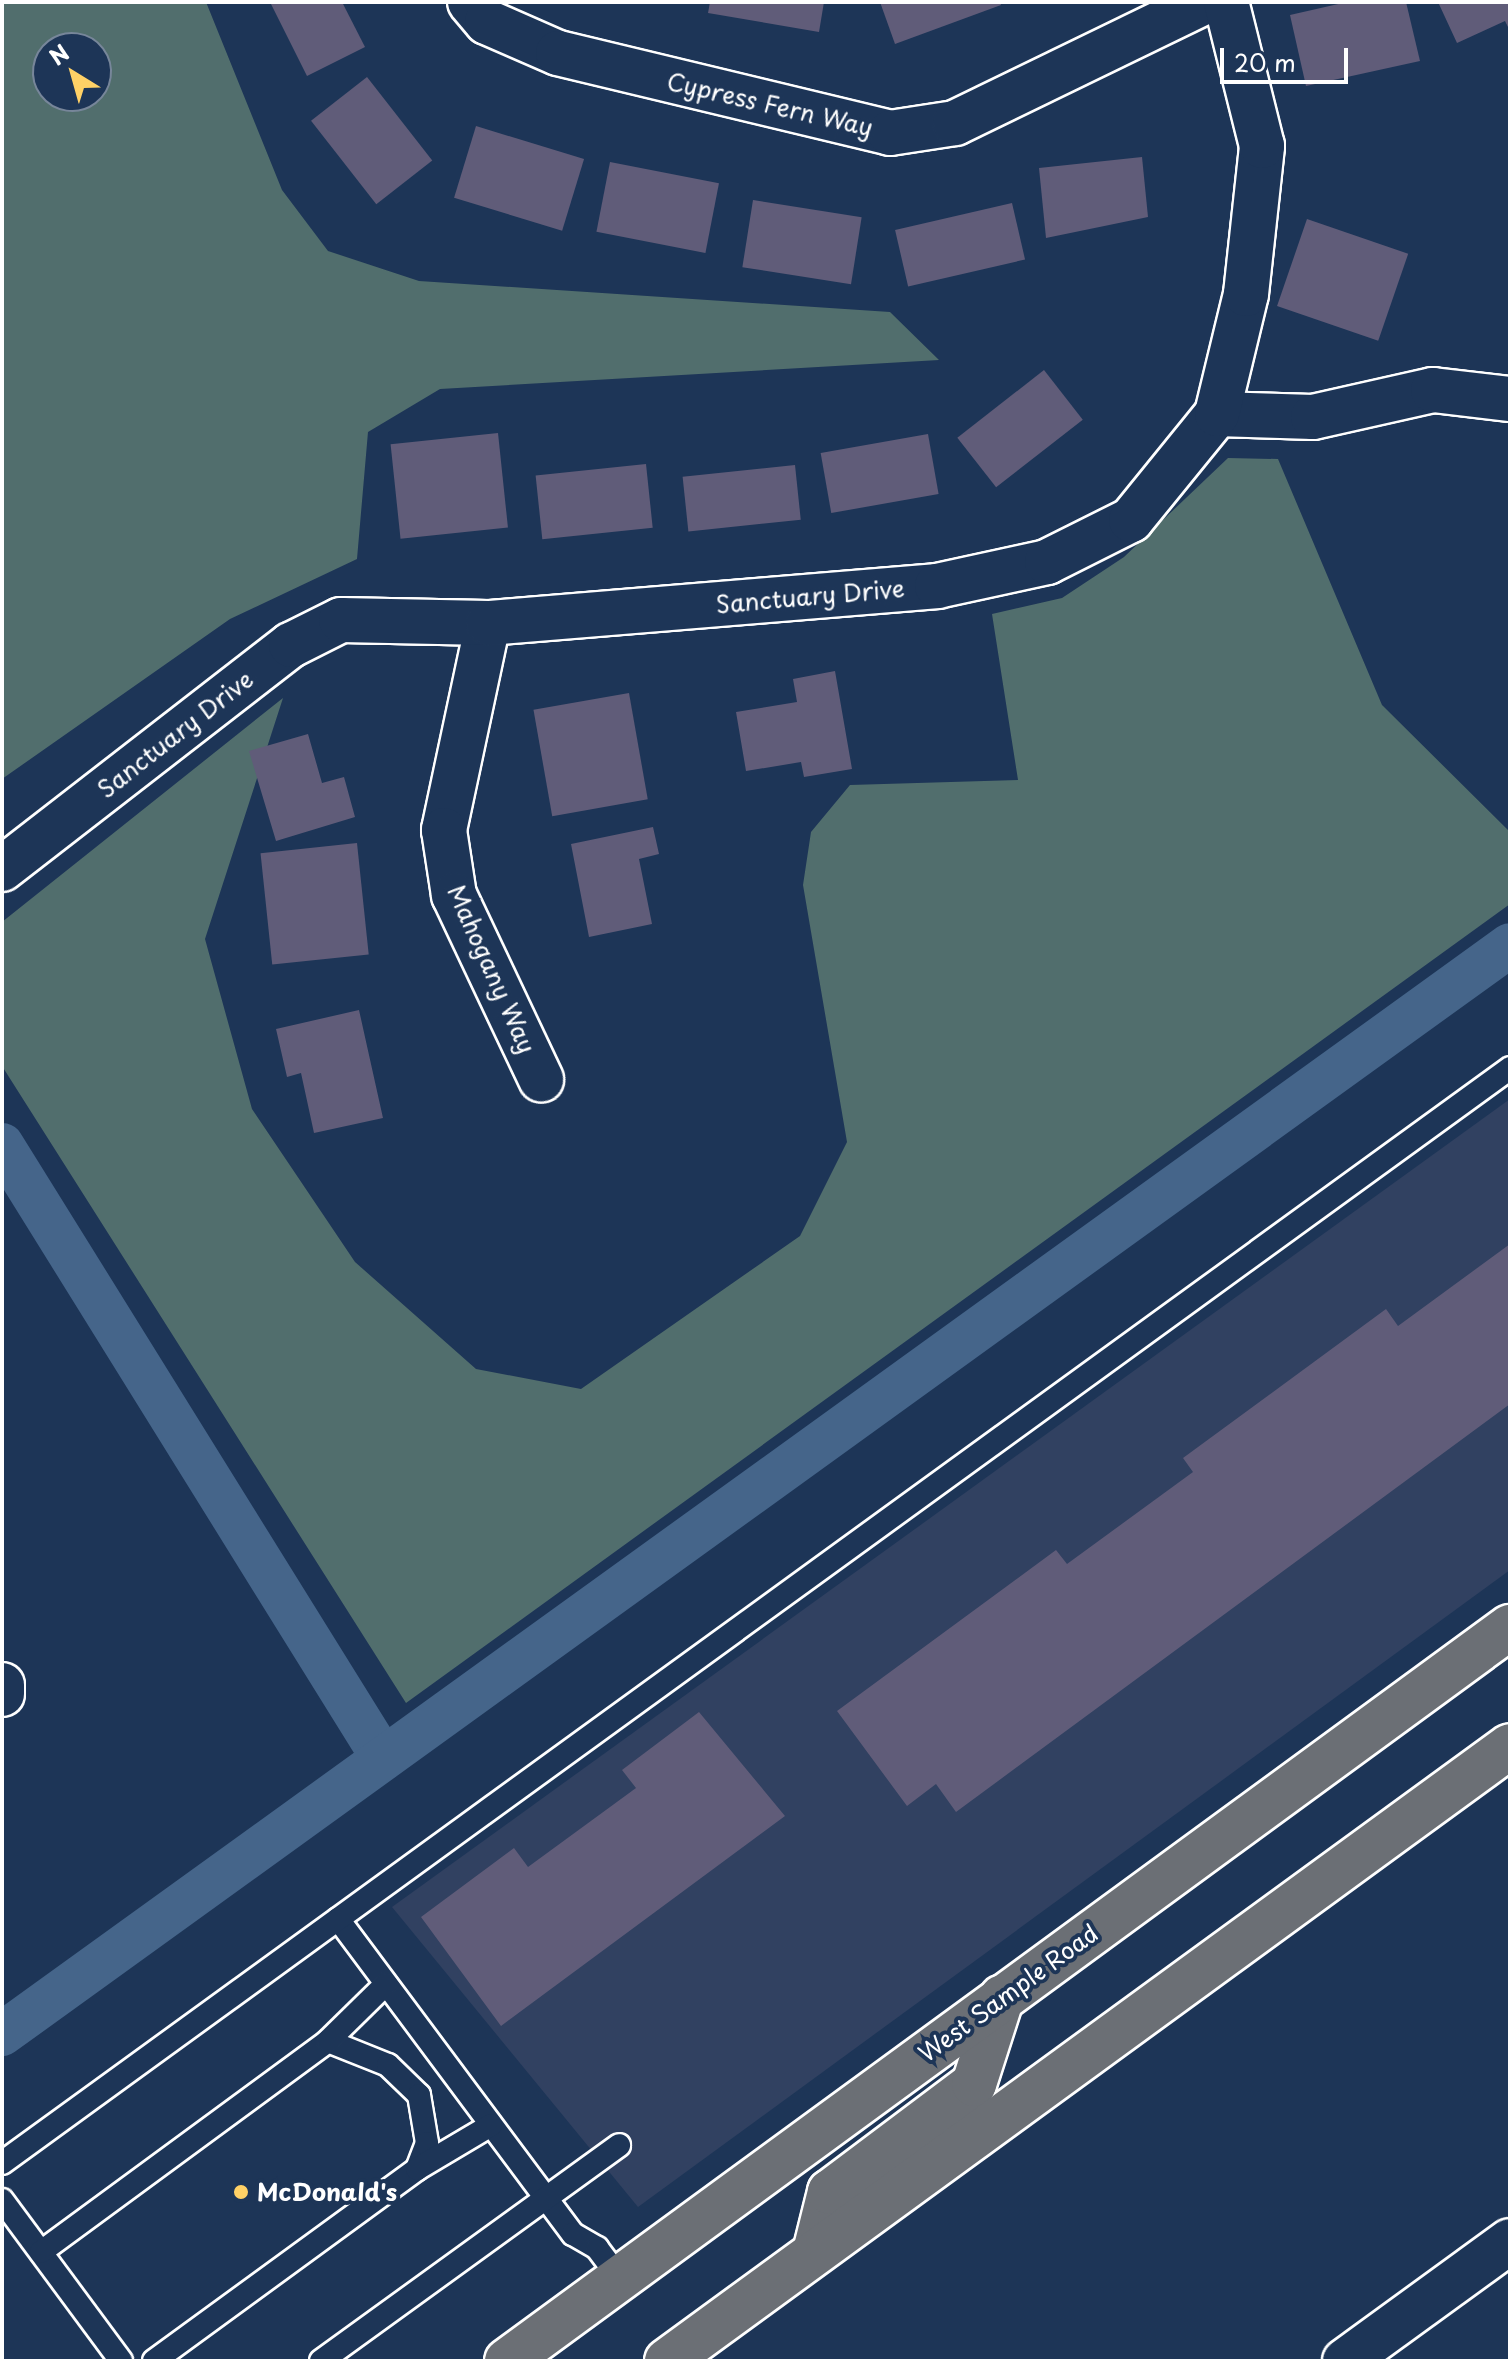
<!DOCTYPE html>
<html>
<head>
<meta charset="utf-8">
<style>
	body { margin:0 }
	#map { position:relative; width:1512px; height:2363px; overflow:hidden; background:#1d3557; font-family:"Playpen Sans",sans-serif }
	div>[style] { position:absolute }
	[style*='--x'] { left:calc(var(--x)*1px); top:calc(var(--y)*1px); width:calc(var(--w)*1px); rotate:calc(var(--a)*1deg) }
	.built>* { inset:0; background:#314161 }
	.green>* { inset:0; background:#516e6d }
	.canal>* { height:44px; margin:-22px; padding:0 22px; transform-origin:22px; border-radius:22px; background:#45658a }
	.building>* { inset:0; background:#605c79; transform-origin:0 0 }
	.roads { filter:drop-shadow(2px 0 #fff) drop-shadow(-2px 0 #fff) drop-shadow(0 2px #fff) drop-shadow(0 -2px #fff) }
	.service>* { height:22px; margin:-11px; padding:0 11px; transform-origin:11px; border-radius:11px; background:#1d3557 }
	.minor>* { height:44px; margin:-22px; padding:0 22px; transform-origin:22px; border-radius:22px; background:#1d3557 }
	.primary>* { height:44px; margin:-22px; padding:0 22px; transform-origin:22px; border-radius:22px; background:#6b6f75 }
	.dots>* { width:22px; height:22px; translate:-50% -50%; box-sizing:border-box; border:4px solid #1d3557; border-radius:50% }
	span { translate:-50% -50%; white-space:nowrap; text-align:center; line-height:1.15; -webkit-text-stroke:8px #1d3557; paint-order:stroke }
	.street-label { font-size:24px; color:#fff }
	.poi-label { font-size:24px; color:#fff; font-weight:700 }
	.left { translate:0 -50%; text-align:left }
	.frame { position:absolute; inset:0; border:4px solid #fff; pointer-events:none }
	.north { position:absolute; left:32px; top:32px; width:80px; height:80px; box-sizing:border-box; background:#1d3557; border:2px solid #77869a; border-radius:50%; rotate:323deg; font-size:22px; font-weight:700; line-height:32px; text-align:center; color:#fff }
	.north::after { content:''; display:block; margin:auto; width:28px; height:36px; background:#ffd166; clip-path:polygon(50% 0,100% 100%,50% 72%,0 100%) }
	.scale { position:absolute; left:1220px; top:48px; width:128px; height:36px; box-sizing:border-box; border:4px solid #fff; border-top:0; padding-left:10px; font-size:24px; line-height:28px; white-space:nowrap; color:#fff; -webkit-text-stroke:6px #1d3557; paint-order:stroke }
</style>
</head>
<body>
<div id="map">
	<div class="built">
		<i style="clip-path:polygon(1510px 1099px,1510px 1570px,638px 2207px,392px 1907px)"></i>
	</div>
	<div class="green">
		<i style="clip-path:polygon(evenodd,2px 2px,206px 2px,282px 190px,328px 251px,419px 281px,890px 312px,939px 360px,440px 389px,368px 432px,357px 559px,230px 619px,2px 779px,2px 2px,48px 48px,96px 48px,96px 96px,48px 96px,48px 48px)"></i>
		<i style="clip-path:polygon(1228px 458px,1278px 459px,1382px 705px,1510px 832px,1510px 904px,406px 1703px,2px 1066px,2px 922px,283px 698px,205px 939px,252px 1109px,355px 1262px,476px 1369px,581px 1389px,800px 1236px,847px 1142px,803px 885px,811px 832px,850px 785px,1018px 780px,992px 614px,1062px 598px,1124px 557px)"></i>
	</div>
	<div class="canal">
		<i style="--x:2;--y:1145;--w:722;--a:58.14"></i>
		<i style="--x:2;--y:2034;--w:1860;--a:-35.83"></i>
	</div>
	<div class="building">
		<i style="clip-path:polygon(270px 2px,342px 2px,365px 47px,307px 76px)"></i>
		<i style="clip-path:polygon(710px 2px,824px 2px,819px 32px,708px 13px)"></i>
		<i style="clip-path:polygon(880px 2px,1000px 2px,1001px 5px,895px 44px)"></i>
		<i style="clip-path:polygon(1347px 2px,1406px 2px,1420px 61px,1306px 86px,1290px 15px)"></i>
		<i style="clip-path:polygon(1438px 2px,1510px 2px,1510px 31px,1505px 21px,1457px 43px)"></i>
		<i style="left:367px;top:77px;width:106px;height:71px;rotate:52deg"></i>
		<i style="left:476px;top:126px;width:113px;height:75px;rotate:17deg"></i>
		<i style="clip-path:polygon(1142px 157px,1148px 217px,1046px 238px,1039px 168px)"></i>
		<i style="left:610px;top:162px;width:111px;height:71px;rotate:11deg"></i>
		<i style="left:753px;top:200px;width:110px;height:68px;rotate:9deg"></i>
		<i style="left:1012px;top:203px;width:58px;height:120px;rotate:77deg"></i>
		<i style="left:1307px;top:219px;width:107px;height:92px;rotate:19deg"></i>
		<i style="left:1044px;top:370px;width:63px;height:110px;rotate:52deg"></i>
		<i style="left:498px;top:433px;width:95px;height:108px;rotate:84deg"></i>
		<i style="left:928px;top:434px;width:61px;height:109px;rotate:80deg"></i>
		<i style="left:646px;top:464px;width:64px;height:111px;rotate:84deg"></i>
		<i style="left:795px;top:465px;width:55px;height:113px;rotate:84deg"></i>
		<i style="clip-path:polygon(835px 671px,852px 769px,804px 777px,801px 762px,746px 771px,736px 712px,797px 702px,793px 679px)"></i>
		<i style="left:629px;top:693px;width:108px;height:97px;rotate:80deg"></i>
		<i style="clip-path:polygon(308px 734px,322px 783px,344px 777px,355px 817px,276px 841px,249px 751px)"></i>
		<i style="clip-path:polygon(653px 827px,659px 854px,639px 859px,652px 924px,589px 937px,571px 844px)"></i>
		<i style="left:357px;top:843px;width:112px;height:97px;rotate:84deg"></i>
		<i style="clip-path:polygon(359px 1010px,383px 1118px,314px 1133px,301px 1073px,287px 1077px,276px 1029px)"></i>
		<i style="clip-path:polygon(1510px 1244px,1510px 1404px,956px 1812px,936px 1784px,907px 1806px,837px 1711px,1056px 1550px,1067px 1564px,1193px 1472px,1183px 1458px,1386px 1309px,1398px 1326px)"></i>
		<i style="clip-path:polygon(699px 1712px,785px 1816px,501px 2026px,421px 1917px,514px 1848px,528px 1867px,636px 1788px,622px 1770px)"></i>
	</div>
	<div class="roads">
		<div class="service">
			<i style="--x:338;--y:1919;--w:393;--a:53.3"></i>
			<i style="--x:573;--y:2234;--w:28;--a:30"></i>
			<i style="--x:597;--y:2248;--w:38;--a:53"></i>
			<i style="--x:328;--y:2041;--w:65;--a:21.8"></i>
			<i style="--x:388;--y:2065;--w:43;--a:44.1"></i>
			<i style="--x:419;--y:2095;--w:49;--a:80.5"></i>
			<i style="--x:427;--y:2143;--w:28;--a:111"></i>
			<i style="--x:2;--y:2163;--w:1864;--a:-35.98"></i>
			<i style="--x:2;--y:2200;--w:200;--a:53.5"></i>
			<i style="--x:41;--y:2252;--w:356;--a:-36.3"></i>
			<i style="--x:328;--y:2041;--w:81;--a:-44.5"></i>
			<i style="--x:154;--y:2361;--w:326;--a:-36.1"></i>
			<i style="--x:417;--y:2169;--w:86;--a:-30.7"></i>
			<i style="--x:321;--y:2361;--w:368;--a:-35.9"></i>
		</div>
		<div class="minor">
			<i style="--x:470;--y:2;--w:26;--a:50"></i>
			<i style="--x:487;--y:22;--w:77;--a:23.6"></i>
			<i style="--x:558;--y:53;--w:342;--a:13.5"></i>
			<i style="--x:890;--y:133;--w:66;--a:-8.7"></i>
			<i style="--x:955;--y:123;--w:277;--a:-25.9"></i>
			<i style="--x:1217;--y:414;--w:96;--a:1.8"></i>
			<i style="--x:1313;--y:417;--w:123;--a:-12.7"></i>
			<i style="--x:1433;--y:390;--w:78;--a:6.7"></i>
			<i style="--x:488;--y:623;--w:212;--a:102"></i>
			<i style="--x:444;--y:830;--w:66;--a:81.3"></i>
			<i style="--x:454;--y:895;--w:204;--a:64.7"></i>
			<i style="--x:2;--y:869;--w:366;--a:-37.8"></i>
			<i style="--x:291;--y:645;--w:56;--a:-26.6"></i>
			<i style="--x:341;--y:620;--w:147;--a:1.2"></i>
			<i style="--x:488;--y:623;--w:451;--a:-4.7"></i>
			<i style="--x:937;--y:586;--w:113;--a:-12.3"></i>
			<i style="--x:1047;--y:562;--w:94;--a:-26.6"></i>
			<i style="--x:1131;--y:520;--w:136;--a:-50.9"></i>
			<i style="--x:1217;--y:414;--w:123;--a:-76.4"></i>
			<i style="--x:1246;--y:294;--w:149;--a:-83.8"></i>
			<i style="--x:1262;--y:146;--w:148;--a:-104"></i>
			<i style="--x:2;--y:1685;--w:9;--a:90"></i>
			<i style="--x:1345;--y:2361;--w:204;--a:-36"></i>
		</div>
		<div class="primary">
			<i style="--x:815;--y:2252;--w:62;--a:-76"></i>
			<i style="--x:830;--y:2192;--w:180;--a:-36.9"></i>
			<i style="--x:974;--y:2084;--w:91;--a:-72.2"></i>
			<i style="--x:507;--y:2361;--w:1243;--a:-36.2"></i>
			<i style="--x:667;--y:2361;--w:1043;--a:-36.11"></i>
		</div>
	</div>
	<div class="dots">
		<i style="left:241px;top:2192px;background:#ffd166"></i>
	</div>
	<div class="street-label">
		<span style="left:770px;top:104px;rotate:13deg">Cypress Fern Way</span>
		<span style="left:810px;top:596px;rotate:-5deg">Sanctuary Drive</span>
		<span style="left:175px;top:734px;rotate:-38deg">Sanctuary Drive</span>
		<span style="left:492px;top:969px;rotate:66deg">Mahogany Way</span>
		<span style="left:1008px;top:1993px;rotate:-36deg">West Sample Road</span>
	</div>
	<div class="poi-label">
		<span class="left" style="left:257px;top:2192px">McDonald's</span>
	</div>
	<div class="frame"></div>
	<div class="north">N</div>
	<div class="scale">20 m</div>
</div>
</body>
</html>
